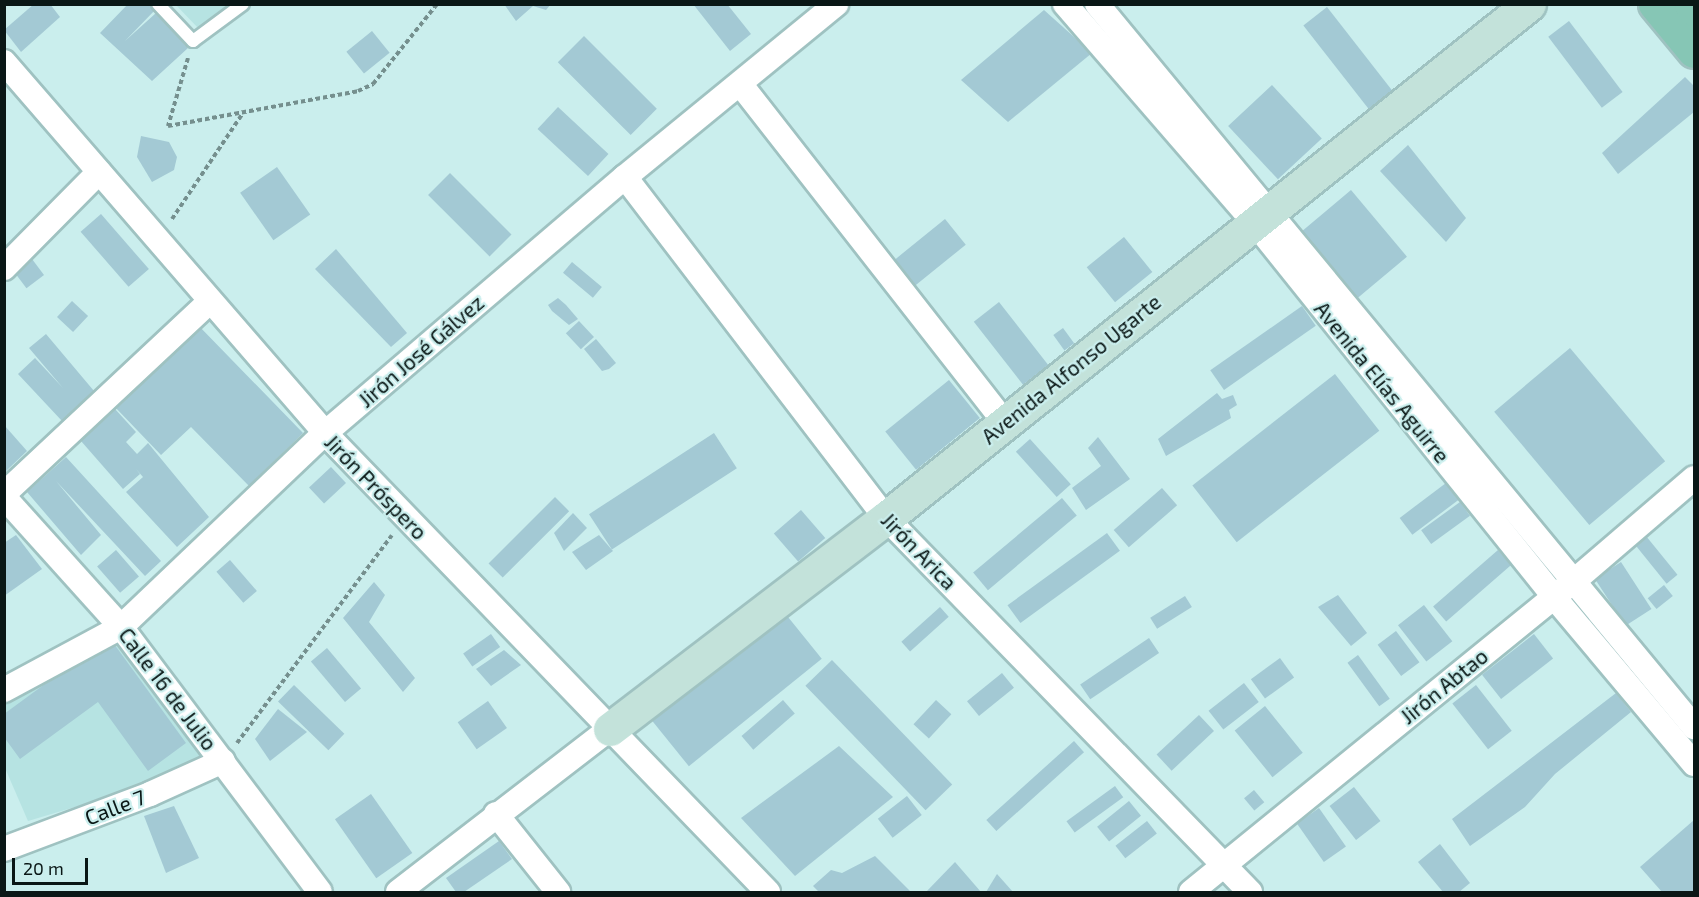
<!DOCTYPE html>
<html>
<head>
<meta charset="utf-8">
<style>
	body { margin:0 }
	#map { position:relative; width:1699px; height:897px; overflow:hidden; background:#caeeed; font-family:"Exo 2",sans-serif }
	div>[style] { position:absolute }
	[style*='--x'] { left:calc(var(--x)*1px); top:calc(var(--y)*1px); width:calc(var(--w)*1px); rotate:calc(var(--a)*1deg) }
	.built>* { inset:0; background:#b6e3e2 }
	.building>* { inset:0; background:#a3c9d4; transform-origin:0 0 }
	.path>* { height:4px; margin-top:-2px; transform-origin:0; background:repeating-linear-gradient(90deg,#758f8e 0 4.5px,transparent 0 7.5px) }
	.roads { filter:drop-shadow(2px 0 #9fc2c1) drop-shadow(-2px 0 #9fc2c1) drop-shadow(0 2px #9fc2c1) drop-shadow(0 -2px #9fc2c1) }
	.lane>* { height:12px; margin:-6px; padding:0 6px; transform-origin:6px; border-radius:6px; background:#fff }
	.street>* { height:24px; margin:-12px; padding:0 12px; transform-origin:12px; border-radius:12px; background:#fff }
	.secondary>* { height:33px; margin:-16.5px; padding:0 16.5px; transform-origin:16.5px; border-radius:16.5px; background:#c3e2da }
	.primary>* { height:33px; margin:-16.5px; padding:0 16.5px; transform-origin:16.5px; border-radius:16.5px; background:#86c6b5 }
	span { translate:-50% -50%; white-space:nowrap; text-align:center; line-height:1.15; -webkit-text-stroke:4.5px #caeeed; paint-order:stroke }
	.street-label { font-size:21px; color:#0a1716 }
	.frame { position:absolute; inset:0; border:6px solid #0a1716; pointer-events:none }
	.scale { position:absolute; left:12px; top:858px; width:76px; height:27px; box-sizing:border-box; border:3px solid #0a1716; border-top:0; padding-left:8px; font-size:18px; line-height:21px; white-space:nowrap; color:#0a1716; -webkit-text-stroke:4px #caeeed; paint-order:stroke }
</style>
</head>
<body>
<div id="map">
	<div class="built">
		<i style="clip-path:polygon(176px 5px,233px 5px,199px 29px)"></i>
		<i style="clip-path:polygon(119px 637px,207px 754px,142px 787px,28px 821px,5px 768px,4px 701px)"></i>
	</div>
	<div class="building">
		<i style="clip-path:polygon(34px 4px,50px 4px,60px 17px,21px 52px,4px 30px)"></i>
		<i style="clip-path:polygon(128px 4px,149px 4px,155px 10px,125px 41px,156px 13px,188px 48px,152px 81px,100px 33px)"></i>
		<i style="clip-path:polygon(504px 4px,551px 4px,546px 10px,533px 6px,516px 21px)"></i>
		<i style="clip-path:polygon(693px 4px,727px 4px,751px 34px,730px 51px)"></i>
		<i style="left:1327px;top:7px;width:109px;height:30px;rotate:52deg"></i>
		<i style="clip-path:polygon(1044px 10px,1092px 53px,1008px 122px,961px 80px)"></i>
		<i style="left:1569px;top:21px;width:89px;height:26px;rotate:53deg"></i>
		<i style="left:372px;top:31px;width:28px;height:33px;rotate:51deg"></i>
		<i style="left:584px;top:36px;width:103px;height:37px;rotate:45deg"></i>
		<i style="clip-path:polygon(1685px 77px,1694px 86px,1694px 112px,1618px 174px,1602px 153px)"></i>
		<i style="left:1272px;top:85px;width:73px;height:60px;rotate:47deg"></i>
		<i style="left:558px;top:107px;width:69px;height:30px;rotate:43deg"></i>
		<i style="clip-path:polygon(141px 136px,169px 142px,177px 157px,174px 170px,152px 182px,137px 157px)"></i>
		<i style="clip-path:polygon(1408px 145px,1466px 218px,1446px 242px,1380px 171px)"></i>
		<i style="left:277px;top:167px;width:58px;height:45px;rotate:55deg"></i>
		<i style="left:450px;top:173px;width:87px;height:31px;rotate:45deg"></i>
		<i style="left:1351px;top:190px;width:87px;height:64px;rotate:50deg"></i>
		<i style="left:101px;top:214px;width:73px;height:27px;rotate:49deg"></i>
		<i style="left:945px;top:219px;width:33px;height:65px;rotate:51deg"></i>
		<i style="left:1124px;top:237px;width:45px;height:48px;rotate:51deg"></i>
		<i style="clip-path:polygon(336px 249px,407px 333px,391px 347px,315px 269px)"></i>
		<i style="left:32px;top:259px;width:20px;height:22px;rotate:53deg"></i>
		<i style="left:572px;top:262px;width:39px;height:14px;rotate:40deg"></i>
		<i style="clip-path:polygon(558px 298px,566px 305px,578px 319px,569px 325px,552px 311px,548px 305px)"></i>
		<i style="left:72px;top:301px;width:22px;height:22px;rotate:43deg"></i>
		<i style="left:999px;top:302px;width:80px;height:32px;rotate:52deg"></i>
		<i style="left:1302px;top:306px;width:24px;height:112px;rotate:55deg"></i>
		<i style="left:579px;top:321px;width:22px;height:18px;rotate:47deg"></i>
		<i style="clip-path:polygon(197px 324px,303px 433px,249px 486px,191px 427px,161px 455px,114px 406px)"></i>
		<i style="left:1063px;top:328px;width:19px;height:12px;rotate:54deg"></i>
		<i style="clip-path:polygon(46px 334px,94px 391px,62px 421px,18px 374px,35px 358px,63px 388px,29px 348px)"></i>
		<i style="clip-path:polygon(596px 339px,616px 363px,609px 369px,602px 371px,584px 349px)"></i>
		<i style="left:1570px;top:348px;width:148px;height:99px;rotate:50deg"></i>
		<i style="left:1335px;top:374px;width:72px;height:181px;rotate:52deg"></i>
		<i style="left:949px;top:380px;width:49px;height:82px;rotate:51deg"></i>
		<i style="clip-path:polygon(1217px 393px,1222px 399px,1233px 395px,1237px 405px,1229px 410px,1231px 418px,1166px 456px,1158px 439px)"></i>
		<i style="clip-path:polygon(115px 409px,136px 432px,126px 442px,137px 454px,148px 443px,209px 517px,177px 547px,126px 492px,143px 477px,136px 469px,140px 474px,123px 489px,81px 441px)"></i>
		<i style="clip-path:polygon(5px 426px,27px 451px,5px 472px)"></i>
		<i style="left:714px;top:433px;width:42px;height:149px;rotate:57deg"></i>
		<i style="clip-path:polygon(1098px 437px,1130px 479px,1086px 510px,1072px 488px,1101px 466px,1088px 448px)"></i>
		<i style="left:1030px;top:439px;width:61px;height:19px;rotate:48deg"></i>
		<i style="clip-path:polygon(66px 457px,161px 561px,145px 576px,56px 481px,101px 535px,81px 555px,27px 492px)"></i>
		<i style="left:331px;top:467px;width:22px;height:30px;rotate:47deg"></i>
		<i style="left:1446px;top:483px;width:21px;height:58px;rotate:53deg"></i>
		<i style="left:1162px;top:488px;width:23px;height:64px;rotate:49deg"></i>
		<i style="left:555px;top:497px;width:20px;height:94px;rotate:45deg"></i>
		<i style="left:1062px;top:498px;width:23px;height:116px;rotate:50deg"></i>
		<i style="left:1460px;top:502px;width:17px;height:48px;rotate:54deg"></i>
		<i style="left:801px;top:510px;width:37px;height:36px;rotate:49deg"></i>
		<i style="clip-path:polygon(573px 513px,587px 528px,564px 551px,554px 533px)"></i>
		<i style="left:1107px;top:533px;width:22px;height:123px;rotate:54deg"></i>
		<i style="clip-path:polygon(16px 535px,42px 569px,4px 596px,4px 543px)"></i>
		<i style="clip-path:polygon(599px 535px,613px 551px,586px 570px,572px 552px)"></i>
		<i style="left:1646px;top:536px;width:50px;height:14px;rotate:51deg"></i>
		<i style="left:116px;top:550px;width:35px;height:25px;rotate:49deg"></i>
		<i style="left:1498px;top:550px;width:20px;height:86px;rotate:49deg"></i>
		<i style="left:230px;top:560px;width:41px;height:18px;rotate:49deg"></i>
		<i style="left:1621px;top:562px;width:56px;height:31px;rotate:57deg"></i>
		<i style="clip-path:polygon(374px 582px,385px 595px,369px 622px,415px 678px,403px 692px,343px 618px)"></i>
		<i style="left:1664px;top:585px;width:14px;height:21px;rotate:51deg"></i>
		<i style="clip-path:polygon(1338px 595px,1367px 633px,1351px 646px,1318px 607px)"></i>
		<i style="left:1185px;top:596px;width:13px;height:41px;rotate:58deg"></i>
		<i style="left:1424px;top:605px;width:46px;height:33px;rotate:52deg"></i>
		<i style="left:940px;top:607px;width:13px;height:52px;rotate:48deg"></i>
		<i style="left:784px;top:612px;width:60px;height:171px;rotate:51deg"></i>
		<i style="left:1396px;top:631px;width:39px;height:23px;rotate:53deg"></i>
		<i style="left:491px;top:634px;width:16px;height:34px;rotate:55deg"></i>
		<i style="left:1534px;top:634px;width:31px;height:66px;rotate:52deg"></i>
		<i style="clip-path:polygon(109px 637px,186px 743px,148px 771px,98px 702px,20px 759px,4px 737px,4px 714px)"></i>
		<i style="left:1149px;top:638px;width:18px;height:83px;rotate:56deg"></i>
		<i style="left:327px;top:648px;width:53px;height:21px;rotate:50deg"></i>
		<i style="clip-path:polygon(504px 650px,521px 665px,491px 686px,476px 669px)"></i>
		<i style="left:1358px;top:655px;width:54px;height:13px;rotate:54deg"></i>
		<i style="left:1280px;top:658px;width:24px;height:36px;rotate:54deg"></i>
		<i style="left:832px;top:660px;width:173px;height:37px;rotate:46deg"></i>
		<i style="left:1002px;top:673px;width:19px;height:45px;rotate:51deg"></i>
		<i style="left:1244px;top:683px;width:24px;height:45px;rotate:52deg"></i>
		<i style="left:294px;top:685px;width:70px;height:23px;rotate:44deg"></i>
		<i style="left:1476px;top:685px;width:58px;height:30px;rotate:52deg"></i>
		<i style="clip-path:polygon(1616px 693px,1631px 712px,1555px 774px,1525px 807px,1470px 846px,1452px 819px)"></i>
		<i style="left:783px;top:700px;width:18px;height:55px;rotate:49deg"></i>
		<i style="left:936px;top:700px;width:21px;height:33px;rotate:43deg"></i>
		<i style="left:488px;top:701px;width:33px;height:37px;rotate:55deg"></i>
		<i style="left:1265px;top:706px;width:60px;height:39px;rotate:51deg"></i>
		<i style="clip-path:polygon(278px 709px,307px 732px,270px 761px,255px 739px)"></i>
		<i style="left:1199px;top:715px;width:22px;height:58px;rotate:47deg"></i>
		<i style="left:1074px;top:741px;width:15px;height:118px;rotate:48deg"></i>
		<i style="clip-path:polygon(839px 746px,893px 797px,795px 876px,741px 818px)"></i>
		<i style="left:1115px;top:786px;width:14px;height:60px;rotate:54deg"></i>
		<i style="left:1354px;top:787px;width:43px;height:31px;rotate:52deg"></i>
		<i style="left:1254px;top:790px;width:16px;height:13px;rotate:50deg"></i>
		<i style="left:371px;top:794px;width:72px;height:44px;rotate:55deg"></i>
		<i style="left:907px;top:796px;width:24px;height:37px;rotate:52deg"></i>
		<i style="left:1129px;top:801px;width:19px;height:41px;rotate:51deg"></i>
		<i style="clip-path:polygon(174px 806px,199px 858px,166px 873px,144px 816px)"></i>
		<i style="left:1319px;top:808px;width:47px;height:27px;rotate:55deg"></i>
		<i style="clip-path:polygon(1694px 820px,1694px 892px,1662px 892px,1640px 867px)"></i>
		<i style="left:1147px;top:821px;width:16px;height:40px;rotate:52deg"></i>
		<i style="clip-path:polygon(499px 841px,512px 859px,464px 892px,456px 892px,446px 878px)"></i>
		<i style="clip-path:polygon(1440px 844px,1470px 883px,1459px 892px,1443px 892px,1418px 862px)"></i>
		<i style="clip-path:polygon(875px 856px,911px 892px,819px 892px,813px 886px,831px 870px,842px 873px)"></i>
		<i style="clip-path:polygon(955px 862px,981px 892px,926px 892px)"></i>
		<i style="clip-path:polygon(997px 874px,1013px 892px,986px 892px)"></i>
	</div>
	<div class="path">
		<i style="--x:188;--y:58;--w:71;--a:106.4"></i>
		<i style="--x:168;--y:126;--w:193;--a:-10.4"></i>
		<i style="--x:358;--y:91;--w:17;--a:-25"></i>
		<i style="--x:373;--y:84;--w:102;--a:-51.3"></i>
		<i style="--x:172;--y:219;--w:128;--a:-56.2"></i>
		<i style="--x:237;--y:743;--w:259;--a:-53.3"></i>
	</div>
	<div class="roads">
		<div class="lane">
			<i style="--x:158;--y:4;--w:51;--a:46.6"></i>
			<i style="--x:193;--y:41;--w:62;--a:-36.5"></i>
		</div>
		<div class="street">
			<i style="--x:1065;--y:4;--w:289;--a:49.1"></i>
			<i style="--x:1254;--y:222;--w:480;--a:51.3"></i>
			<i style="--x:1554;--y:597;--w:218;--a:50"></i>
			<i style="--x:1097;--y:4;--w:938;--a:50.45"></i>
			<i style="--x:4;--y:62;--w:491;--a:49.1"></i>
			<i style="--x:325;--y:433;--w:638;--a:46.02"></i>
			<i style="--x:741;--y:85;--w:427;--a:52"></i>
			<i style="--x:625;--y:177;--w:429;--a:52.6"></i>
			<i style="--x:886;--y:518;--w:522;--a:45.78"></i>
			<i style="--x:4;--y:268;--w:135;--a:-45.3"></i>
			<i style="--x:4;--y:494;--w:281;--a:-43.1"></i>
			<i style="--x:4;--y:497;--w:175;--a:48"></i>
			<i style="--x:121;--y:627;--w:331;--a:53.1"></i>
			<i style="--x:4;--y:690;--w:133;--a:-28.3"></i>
			<i style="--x:121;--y:627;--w:282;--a:-43.6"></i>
			<i style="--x:325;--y:433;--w:394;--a:-40.5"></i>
			<i style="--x:625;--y:177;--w:273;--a:-39.3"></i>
			<i style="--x:496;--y:814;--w:100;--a:51.5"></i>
			<i style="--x:4;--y:849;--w:156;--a:-20.6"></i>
			<i style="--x:150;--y:794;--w:80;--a:-24.3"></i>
			<i style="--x:398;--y:892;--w:267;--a:-37.6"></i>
			<i style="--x:1191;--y:892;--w:493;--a:-39.1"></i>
			<i style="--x:1574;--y:581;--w:158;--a:-40.6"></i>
		</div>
		<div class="secondary">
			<i style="--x:610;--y:729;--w:347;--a:-37.4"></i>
			<i style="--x:886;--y:518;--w:823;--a:-38.64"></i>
		</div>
		<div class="primary">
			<i style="--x:1655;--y:4;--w:61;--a:50.3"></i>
			<i style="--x:1691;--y:4;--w:6;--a:59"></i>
		</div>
	</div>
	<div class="street-label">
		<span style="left:421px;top:351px;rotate:-41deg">Jirón José Gálvez</span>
		<span style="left:1071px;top:369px;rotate:-39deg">Avenida Alfonso Ugarte</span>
		<span style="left:1382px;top:382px;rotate:51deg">Avenida Elías Aguirre</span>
		<span style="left:376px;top:487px;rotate:46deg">Jirón Próspero</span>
		<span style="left:919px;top:551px;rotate:46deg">Jirón Arica</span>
		<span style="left:1444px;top:686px;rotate:-39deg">Jirón Abtao</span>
		<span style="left:168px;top:689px;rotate:53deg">Calle 16 de Julio</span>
		<span style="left:115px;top:807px;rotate:-21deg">Calle 7</span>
	</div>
	<div class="frame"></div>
	<div class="scale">20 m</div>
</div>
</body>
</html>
